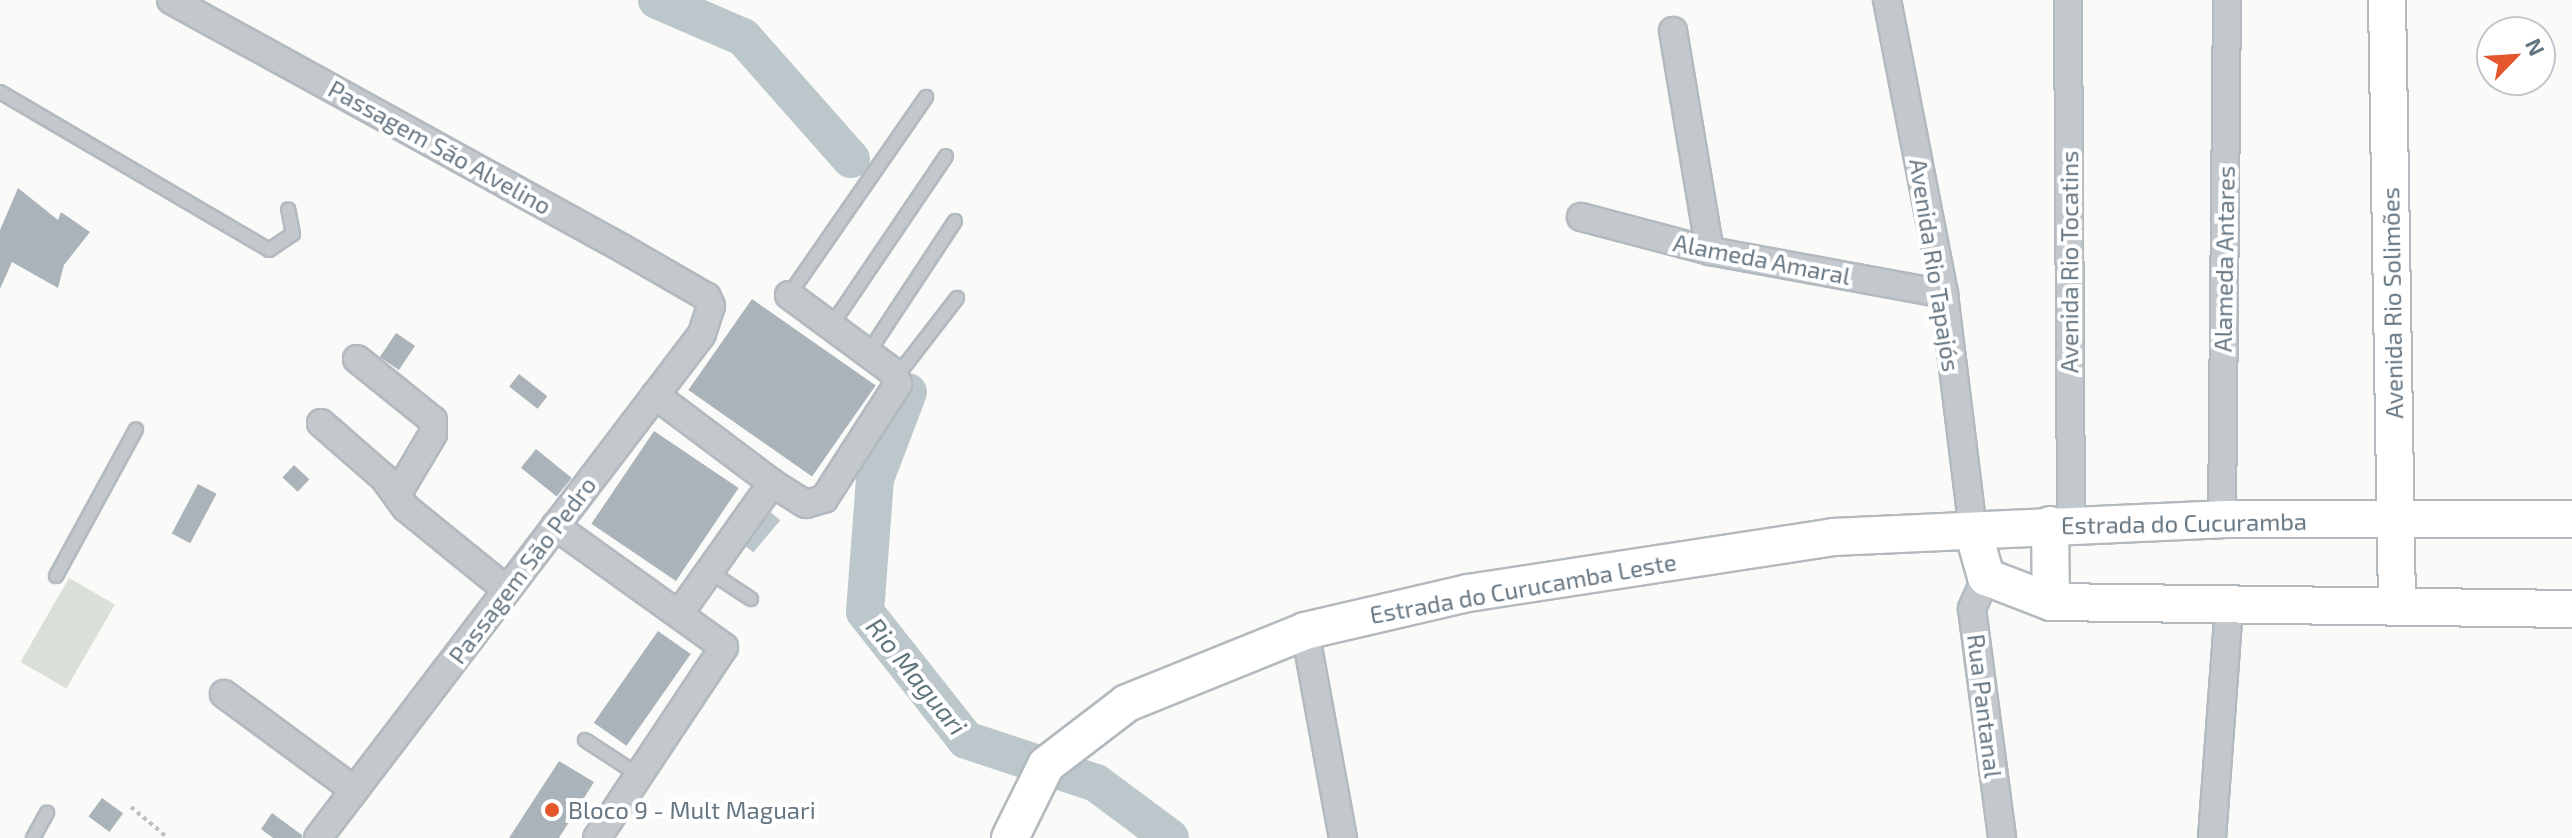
<!DOCTYPE html>
<html>
<head>
<meta charset="utf-8">
<style>
	body { margin:0 }
	#map { position:relative; width:2572px; height:838px; overflow:hidden; background:#fafaf8; font-family:"Exo 2",sans-serif }
	div>[style] { position:absolute }
	[style*='--x'] { left:calc(var(--x)*1px); top:calc(var(--y)*1px); width:calc(var(--w)*1px); rotate:calc(var(--a)*1deg) }
	.green>* { inset:0; background:#dadfd7; transform-origin:0 0 }
	.water>* { inset:0; background:#bbc7cb; transform-origin:0 0 }
	.river>* { height:38px; margin:-19px; padding:0 19px; transform-origin:19px; border-radius:19px; background:#bbc7cb }
	.building>* { inset:0; background:#aab3b9; transform-origin:0 0 }
	.path>* { height:4px; margin-top:-2px; transform-origin:0; background:repeating-linear-gradient(90deg,#bbbfc2 0 4px,transparent 0 8px) }
	.roads { filter:drop-shadow(2px 0 #b3babf) drop-shadow(-2px 0 #b3babf) drop-shadow(0 2px #b3babf) drop-shadow(0 -2px #b3babf) }
	.service>* { height:12px; margin:-6px; padding:0 6px; transform-origin:6px; border-radius:6px; background:#c3c8cc }
	.minor>* { height:26px; margin:-13px; padding:0 13px; transform-origin:13px; border-radius:13px; background:#c3c8cc }
	.secondary>* { height:36px; margin:-18px; padding:0 18px; transform-origin:18px; border-radius:18px; background:#fff }
	.dots>* { width:22px; height:22px; translate:-50% -50%; box-sizing:border-box; border:4px solid #fff; border-radius:50% }
	span { translate:-50% -50%; white-space:nowrap; text-align:center; line-height:1.15; -webkit-text-stroke:8px #fff; paint-order:stroke }
	.street-label { font-size:24px; color:#657683 }
	.poi-label { font-size:24px; color:#657683 }
	.left { translate:0 -50%; text-align:left }
	.water-label { font-size:26px; color:#60757c; font-style:italic }
	.north { position:absolute; left:2476px; top:16px; width:80px; height:80px; box-sizing:border-box; background:#fff; border:2px solid #c1c8cd; border-radius:50%; rotate:65deg; font-size:22px; font-weight:700; line-height:32px; text-align:center; color:#657683 }
	.north::after { content:''; display:block; margin:auto; width:28px; height:36px; background:#e4572e; clip-path:polygon(50% 0,100% 100%,50% 72%,0 100%) }
</style>
</head>
<body>
<div id="map">
	<div class="green">
		<i style="left:69px;top:578px;width:53px;height:97px;rotate:30deg"></i>
	</div>
	<div class="water">
		<i style="left:768px;top:510px;width:16px;height:42px;rotate:40deg"></i>
	</div>
	<div class="river">
		<i style="--x:657;--y:0;--w:94;--a:23.3"></i>
		<i style="--x:743;--y:37;--w:163;--a:48.5"></i>
		<i style="--x:908;--y:392;--w:93;--a:110.8"></i>
		<i style="--x:875;--y:479;--w:133;--a:94.3"></i>
		<i style="--x:865;--y:612;--w:163;--a:51.7"></i>
		<i style="--x:966;--y:740;--w:137;--a:18.3"></i>
		<i style="--x:1096;--y:783;--w:92;--a:36.6"></i>
	</div>
	<div class="building">
		<i style="clip-path:polygon(18px 188px,58px 220px,61px 212px,90px 232px,64px 265px,58px 288px,12px 262px,0 289px,0 230px)"></i>
		<i style="left:752px;top:299px;width:151px;height:111px;rotate:35deg"></i>
		<i style="left:396px;top:333px;width:23px;height:29px;rotate:34deg"></i>
		<i style="left:519px;top:374px;width:36px;height:16px;rotate:38deg"></i>
		<i style="left:654px;top:431px;width:102px;height:112px;rotate:34deg"></i>
		<i style="left:536px;top:449px;width:46px;height:24px;rotate:39deg"></i>
		<i style="left:294px;top:465px;width:21px;height:17px;rotate:43deg"></i>
		<i style="left:198px;top:484px;width:21px;height:56px;rotate:28deg"></i>
		<i style="left:658px;top:631px;width:40px;height:112px;rotate:35deg"></i>
		<i style="clip-path:polygon(559px 761px,594px 782px,559px 838px,509px 838px)"></i>
		<i style="left:102px;top:798px;width:26px;height:23px;rotate:36deg"></i>
		<i style="clip-path:polygon(272px 813px,302px 835px,302px 838px,273px 838px,261px 829px)"></i>
	</div>
	<div class="path">
		<i style="--x:131;--y:807;--w:48;--a:40"></i>
	</div>
	<div class="roads">
		<div class="service">
			<i style="--x:0;--y:92;--w:312;--a:30.4"></i>
			<i style="--x:269;--y:250;--w:29;--a:-34"></i>
			<i style="--x:293;--y:234;--w:25;--a:-101"></i>
			<i style="--x:789;--y:295;--w:241;--a:-55.3"></i>
			<i style="--x:831;--y:326;--w:205;--a:-55.9"></i>
			<i style="--x:868;--y:353;--w:158;--a:-56.6"></i>
			<i style="--x:896;--y:377;--w:100;--a:-52.3"></i>
			<i style="--x:710;--y:572;--w:49;--a:33.4"></i>
			<i style="--x:56;--y:576;--w:167;--a:-61.4"></i>
			<i style="--x:585;--y:740;--w:62;--a:33.2"></i>
			<i style="--x:33;--y:838;--w:29;--a:-61"></i>
		</div>
		<div class="minor">
			<i style="--x:171;--y:0;--w:515;--a:28.81"></i>
			<i style="--x:622;--y:248;--w:98;--a:30"></i>
			<i style="--x:707;--y:297;--w:10;--a:66"></i>
			<i style="--x:711;--y:306;--w:29;--a:108"></i>
			<i style="--x:702;--y:334;--w:634;--a:127.3"></i>
			<i style="--x:1887;--y:0;--w:299;--a:79"></i>
			<i style="--x:1944;--y:294;--w:239;--a:83"></i>
			<i style="--x:2068;--y:0;--w:524;--a:89.67"></i>
			<i style="--x:1673;--y:31;--w:223;--a:80.5"></i>
			<i style="--x:1581;--y:217;--w:133;--a:14.8"></i>
			<i style="--x:1710;--y:251;--w:238;--a:10.4"></i>
			<i style="--x:357;--y:359;--w:97;--a:38.8"></i>
			<i style="--x:433;--y:420;--w:14;--a:90"></i>
			<i style="--x:433;--y:434;--w:69;--a:120.7"></i>
			<i style="--x:655;--y:395;--w:146;--a:36.9"></i>
			<i style="--x:772;--y:483;--w:40;--a:32"></i>
			<i style="--x:806;--y:504;--w:19;--a:-16"></i>
			<i style="--x:824;--y:499;--w:137;--a:-57.2"></i>
			<i style="--x:898;--y:384;--w:14;--a:-115"></i>
			<i style="--x:892;--y:371;--w:128;--a:-143.6"></i>
			<i style="--x:321;--y:423;--w:84;--a:41.1"></i>
			<i style="--x:384;--y:478;--w:37;--a:54"></i>
			<i style="--x:406;--y:508;--w:130;--a:39.1"></i>
			<i style="--x:2222;--y:519;--w:519;--a:-89.45"></i>
			<i style="--x:555;--y:526;--w:208;--a:35.6"></i>
			<i style="--x:724;--y:647;--w:229;--a:123.6"></i>
			<i style="--x:1986;--y:577;--w:35;--a:114"></i>
			<i style="--x:1972;--y:609;--w:231;--a:82.5"></i>
			<i style="--x:679;--y:614;--w:161;--a:-54.6"></i>
			<i style="--x:1305;--y:631;--w:210;--a:79.6"></i>
			<i style="--x:224;--y:694;--w:162;--a:36.4"></i>
			<i style="--x:2212;--y:838;--w:230;--a:-85.8"></i>
		</div>
		<div class="secondary">
			<i style="--x:2387;--y:0;--w:606;--a:89.05"></i>
			<i style="--x:2050;--y:525;--w:77;--a:89.3"></i>
			<i style="--x:1973;--y:531;--w:48;--a:74.2"></i>
			<i style="--x:1986;--y:577;--w:70;--a:21"></i>
			<i style="--x:2051;--y:602;--w:521;--a:0.77"></i>
			<i style="--x:1010;--y:838;--w:81;--a:-63.7"></i>
			<i style="--x:1046;--y:765;--w:102;--a:-37.4"></i>
			<i style="--x:1127;--y:703;--w:192;--a:-22"></i>
			<i style="--x:1305;--y:631;--w:167;--a:-13.1"></i>
			<i style="--x:1468;--y:593;--w:369;--a:-8.7"></i>
			<i style="--x:1833;--y:537;--w:389;--a:-2.6"></i>
			<i style="--x:2222;--y:519;--w:350;--a:0"></i>
		</div>
	</div>
	<div class="dots">
		<i style="left:552px;top:810px;background:#e4572e"></i>
	</div>
	<div class="street-label">
		<span style="left:440px;top:147px;rotate:29deg">Passagem São Alvelino</span>
		<span style="left:1762px;top:259px;rotate:11deg">Alameda Amaral</span>
		<span style="left:2224px;top:259px;rotate:-89deg">Alameda Antares</span>
		<span style="left:2069px;top:262px;rotate:-90deg">Avenida Rio Tocatins</span>
		<span style="left:1935px;top:265px;rotate:81deg">Avenida Rio Tapajós</span>
		<span style="left:2392px;top:303px;rotate:-91deg">Avenida Rio Solimões</span>
		<span style="left:2184px;top:523px;rotate:-1deg">Estrada do Cucuramba</span>
		<span style="left:522px;top:570px;rotate:-53deg">Passagem São Pedro</span>
		<span style="left:1523px;top:588px;rotate:-10deg">Estrada do Curucamba Leste</span>
		<span style="left:1985px;top:706px;rotate:83deg">Rua Pantanal</span>
	</div>
	<div class="poi-label">
		<span class="left" style="left:568px;top:810px">Bloco 9 - Mult Maguari</span>
	</div>
	<div class="water-label">
		<span style="left:917px;top:676px;rotate:51deg">Rio Maguari</span>
	</div>
	<div class="north">N</div>
</div>
</body>
</html>
